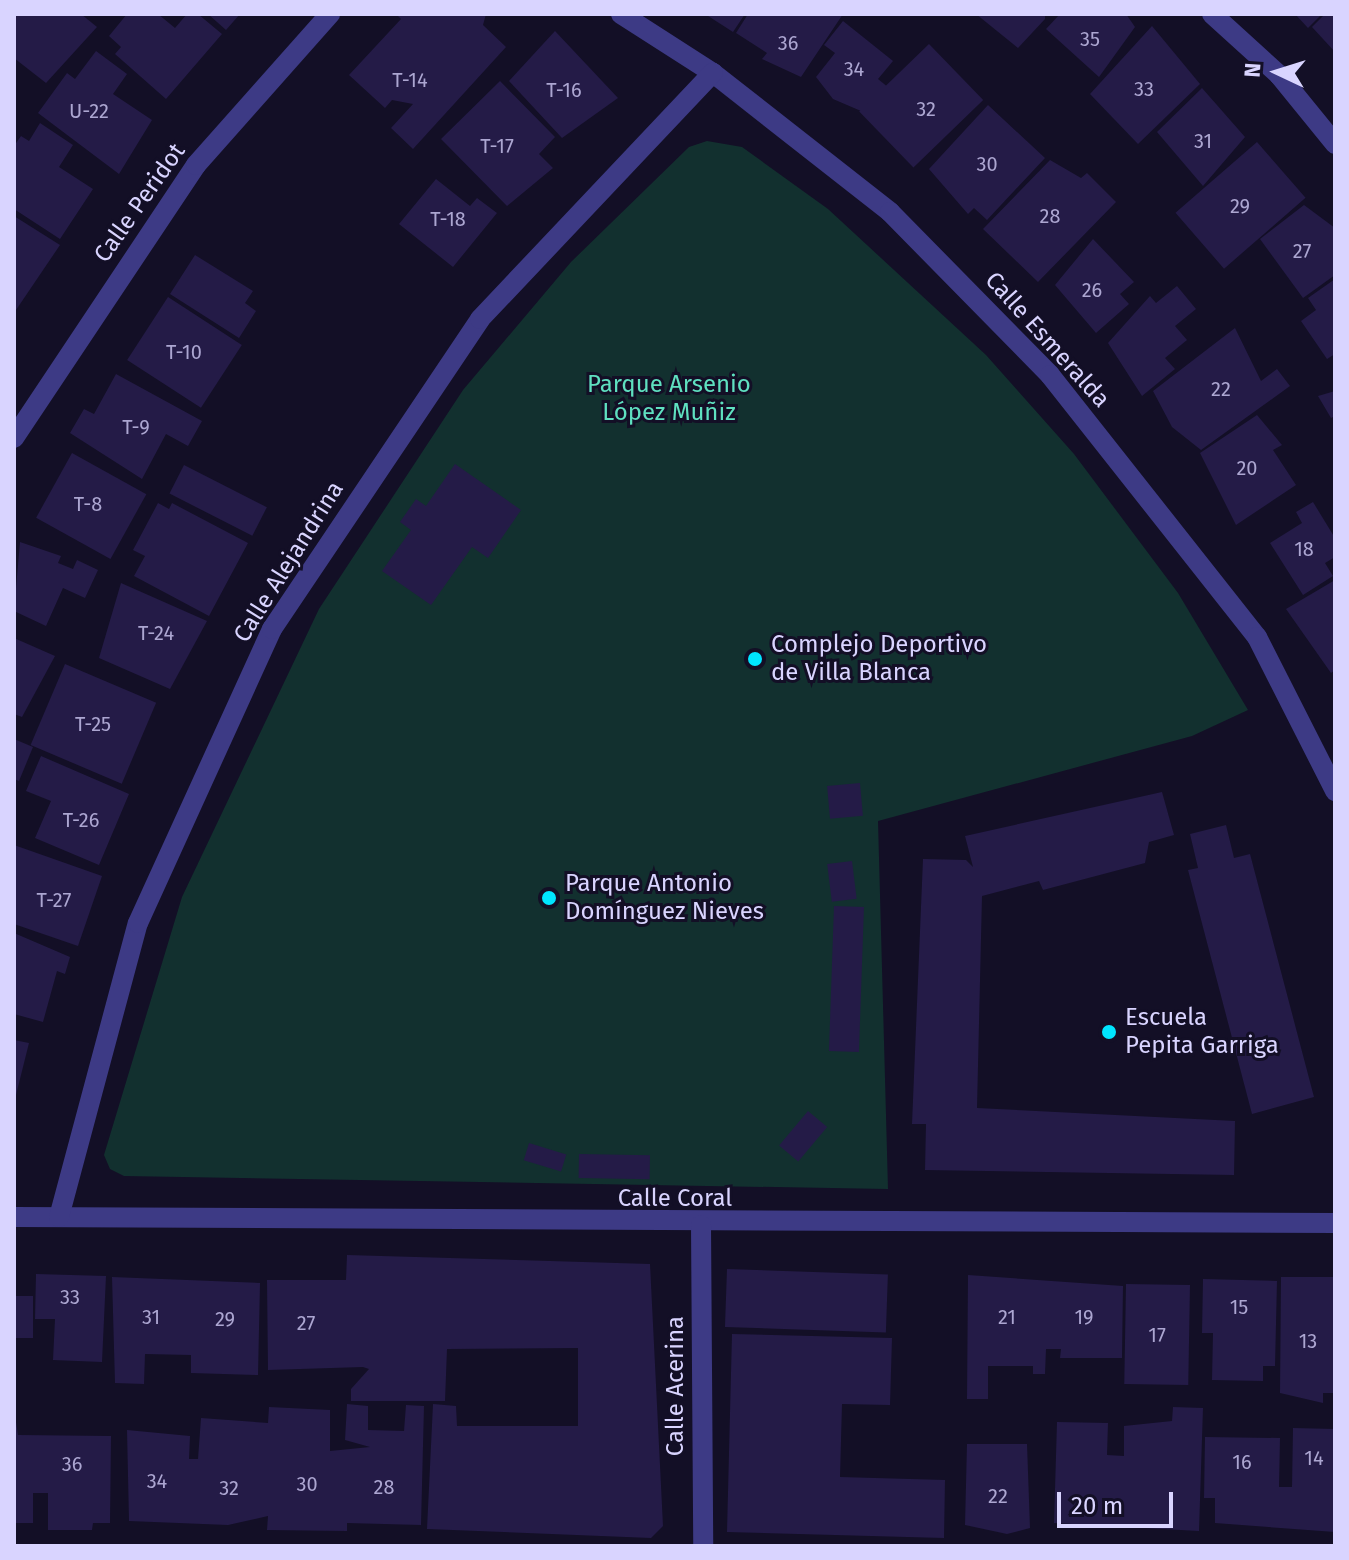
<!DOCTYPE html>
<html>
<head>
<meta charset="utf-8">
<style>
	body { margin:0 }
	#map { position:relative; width:1349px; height:1560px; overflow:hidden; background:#130f26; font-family:"Fira Sans",sans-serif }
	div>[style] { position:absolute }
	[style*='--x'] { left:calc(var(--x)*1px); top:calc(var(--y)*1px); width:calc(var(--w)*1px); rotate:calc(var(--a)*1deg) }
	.green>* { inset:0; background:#12302f }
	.building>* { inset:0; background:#241b47; transform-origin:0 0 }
	.street>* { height:20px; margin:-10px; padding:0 10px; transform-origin:10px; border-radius:10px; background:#3d3a85 }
	.dots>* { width:22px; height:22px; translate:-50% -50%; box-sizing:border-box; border:4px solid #130f26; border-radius:50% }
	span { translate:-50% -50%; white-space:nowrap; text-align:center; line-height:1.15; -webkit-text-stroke:6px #130f26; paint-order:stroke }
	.number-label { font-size:20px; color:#aca6d1 }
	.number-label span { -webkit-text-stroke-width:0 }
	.street-label { font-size:24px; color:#d9d4ff }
	.park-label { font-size:24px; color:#5fe0c0 }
	.poi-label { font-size:24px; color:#d9d4ff }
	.left { translate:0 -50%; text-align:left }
	.frame { position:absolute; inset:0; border:16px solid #d9d4ff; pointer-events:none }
	.north { position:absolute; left:1237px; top:32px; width:80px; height:80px; -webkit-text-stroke:6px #130f26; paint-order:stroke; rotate:274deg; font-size:22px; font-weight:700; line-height:32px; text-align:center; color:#d9d4ff }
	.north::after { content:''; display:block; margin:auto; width:28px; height:36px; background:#d9d4ff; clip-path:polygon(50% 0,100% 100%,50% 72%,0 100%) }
	.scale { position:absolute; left:1057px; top:1492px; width:116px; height:36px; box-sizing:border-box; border:4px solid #d9d4ff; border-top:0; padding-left:10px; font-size:24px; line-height:28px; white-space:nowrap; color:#d9d4ff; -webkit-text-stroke:6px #130f26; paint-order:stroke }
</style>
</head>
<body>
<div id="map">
	<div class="green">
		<i style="clip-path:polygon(707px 141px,742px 147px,828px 209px,986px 355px,1074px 454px,1178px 593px,1248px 710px,1192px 736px,878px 821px,888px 1189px,124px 1176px,110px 1169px,104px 1155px,182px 897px,319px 609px,463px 390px,571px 262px,689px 147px)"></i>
	</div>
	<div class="building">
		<i style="clip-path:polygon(14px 14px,81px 14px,97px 27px,46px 83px,14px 58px)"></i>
		<i style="clip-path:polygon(127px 14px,158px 14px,175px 28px,187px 14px,198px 14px,222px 34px,166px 99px,115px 54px,121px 47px,109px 36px)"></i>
		<i style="clip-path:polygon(208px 14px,240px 14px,226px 30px)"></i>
		<i style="clip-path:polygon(396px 14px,486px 14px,483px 25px,506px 47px,413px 149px,391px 128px,413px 104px,392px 100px,385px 108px,349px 75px,401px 19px)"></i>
		<i style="clip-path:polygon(705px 14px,745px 14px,733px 32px)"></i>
		<i style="clip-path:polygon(748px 14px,843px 14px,801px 77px,762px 59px,767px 53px,736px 33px)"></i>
		<i style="clip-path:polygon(976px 14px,1045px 14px,1045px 19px,1018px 48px)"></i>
		<i style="clip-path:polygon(1060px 14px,1126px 14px,1135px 27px,1099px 77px,1046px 29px)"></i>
		<i style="clip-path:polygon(1295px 14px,1322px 14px,1308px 28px)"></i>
		<i style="clip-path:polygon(1325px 14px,1335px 14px,1335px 52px,1312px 27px)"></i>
		<i style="clip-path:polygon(843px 21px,893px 61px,878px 79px,889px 88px,868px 114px,833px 99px,816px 77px,835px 53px,824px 45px)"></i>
		<i style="clip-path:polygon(1152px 26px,1200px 84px,1138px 144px,1090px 94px)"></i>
		<i style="clip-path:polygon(555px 31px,618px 98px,562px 138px,509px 81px)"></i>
		<i style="left:929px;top:44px;width:78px;height:97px;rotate:46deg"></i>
		<i style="clip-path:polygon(96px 51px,127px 74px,113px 94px,152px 120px,119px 174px,38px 113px,67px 73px,75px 79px)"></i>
		<i style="clip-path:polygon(500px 81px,555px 137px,539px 154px,553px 168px,507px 206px,441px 139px)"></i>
		<i style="clip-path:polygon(1202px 88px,1245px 137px,1203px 186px,1157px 132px)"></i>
		<i style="clip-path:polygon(988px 105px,1045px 158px,987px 220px,974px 208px,968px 214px,929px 169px)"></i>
		<i style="clip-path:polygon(40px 123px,73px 145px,59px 167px,93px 189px,60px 239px,14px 209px,14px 146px,21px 136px,29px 141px)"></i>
		<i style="left:1257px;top:142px;width:74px;height:108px;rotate:49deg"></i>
		<i style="clip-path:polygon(1050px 160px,1081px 178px,1087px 173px,1116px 202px,1038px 282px,983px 229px)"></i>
		<i style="clip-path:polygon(436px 179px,470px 206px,477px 198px,497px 213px,453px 267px,399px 224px)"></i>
		<i style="clip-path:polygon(1304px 205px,1335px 228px,1335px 275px,1303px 298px,1260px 239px)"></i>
		<i style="clip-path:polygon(14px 216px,60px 245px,14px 313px)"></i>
		<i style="clip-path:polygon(1093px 239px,1134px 282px,1120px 294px,1129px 304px,1096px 333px,1055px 285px)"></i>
		<i style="clip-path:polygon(195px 255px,253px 291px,245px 303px,256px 311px,239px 338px,170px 294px)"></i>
		<i style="clip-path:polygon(1335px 279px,1335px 354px,1327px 359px,1301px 321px,1316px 310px,1308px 298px)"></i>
		<i style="clip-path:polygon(1177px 286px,1196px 309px,1175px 326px,1187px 340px,1165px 358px,1175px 369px,1142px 396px,1108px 343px,1150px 296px,1156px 303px)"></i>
		<i style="left:168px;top:297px;width:88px;height:75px;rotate:33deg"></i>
		<i style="clip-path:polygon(1235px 328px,1261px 381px,1277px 369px,1290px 386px,1201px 450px,1172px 427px,1153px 391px)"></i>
		<i style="clip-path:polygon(116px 374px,202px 421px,188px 446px,166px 434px,142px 479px,70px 433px,84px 409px,94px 414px)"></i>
		<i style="clip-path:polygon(1335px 391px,1335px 416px,1331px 418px,1318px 396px)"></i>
		<i style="clip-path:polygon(1257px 415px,1282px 445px,1273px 450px,1296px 485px,1236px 525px,1200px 453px)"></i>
		<i style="left:72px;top:453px;width:85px;height:74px;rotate:29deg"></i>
		<i style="clip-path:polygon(455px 464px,521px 510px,488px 558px,472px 547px,431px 605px,382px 571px,411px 530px,400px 522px,416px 499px,426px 506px)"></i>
		<i style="left:184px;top:465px;width:93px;height:32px;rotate:27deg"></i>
		<i style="clip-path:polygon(1313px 502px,1335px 538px,1335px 557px,1325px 563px,1333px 576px,1303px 595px,1270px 543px,1302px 523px,1296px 512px)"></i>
		<i style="clip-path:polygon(158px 503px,169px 509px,172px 503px,248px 543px,209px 616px,134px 576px,145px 556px,133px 550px)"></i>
		<i style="clip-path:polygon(20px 542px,61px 556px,58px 563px,73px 569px,77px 560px,98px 570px,85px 598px,63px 588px,46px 626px,14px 611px)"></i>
		<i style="clip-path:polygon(1335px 580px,1335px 670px,1331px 673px,1286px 609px)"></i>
		<i style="clip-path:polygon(121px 583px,207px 621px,170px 689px,99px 658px)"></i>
		<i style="clip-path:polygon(14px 638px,55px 656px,22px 717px,14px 714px)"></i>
		<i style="left:65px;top:664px;width:99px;height:88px;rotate:23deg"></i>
		<i style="clip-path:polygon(14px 739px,33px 747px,19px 781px,14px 779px)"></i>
		<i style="clip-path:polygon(41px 756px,129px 794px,99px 865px,35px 838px,51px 801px,26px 791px)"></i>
		<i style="left:860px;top:783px;width:33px;height:33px;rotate:85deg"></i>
		<i style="clip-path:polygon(1162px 792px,1174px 835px,1149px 842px,1145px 863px,1043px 890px,1039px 881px,982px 896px,977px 1108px,1235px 1121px,1234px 1175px,925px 1170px,926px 1124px,912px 1124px,923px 859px,966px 860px,973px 867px,965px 836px)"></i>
		<i style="clip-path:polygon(1226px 825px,1234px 858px,1250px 854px,1314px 1097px,1252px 1114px,1188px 870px,1198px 868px,1190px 834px)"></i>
		<i style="clip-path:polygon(14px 845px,102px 876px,78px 946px,14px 924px)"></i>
		<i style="left:852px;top:861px;width:38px;height:25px;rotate:83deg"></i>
		<i style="left:834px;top:906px;width:30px;height:145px;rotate:2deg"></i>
		<i style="clip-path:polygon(14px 933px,70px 957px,65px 974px,57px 971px,43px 1022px,14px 1014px)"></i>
		<i style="clip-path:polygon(14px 1040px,29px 1043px,15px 1099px,14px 1099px)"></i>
		<i style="left:808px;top:1111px;width:25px;height:45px;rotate:40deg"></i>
		<i style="left:529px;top:1143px;width:39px;height:18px;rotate:17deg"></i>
		<i style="left:579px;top:1154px;width:71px;height:24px;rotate:1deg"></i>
		<i style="clip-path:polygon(347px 1255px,650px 1264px,663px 1526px,651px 1538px,427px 1529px,433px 1404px,456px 1406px,457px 1426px,578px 1426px,578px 1348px,447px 1349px,445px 1401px,351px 1401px,351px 1389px,369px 1369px,363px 1367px,268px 1370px,267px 1280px,346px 1280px)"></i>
		<i style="left:727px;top:1269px;width:161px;height:58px;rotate:2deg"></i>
		<i style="clip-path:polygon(36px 1274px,106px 1276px,102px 1362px,53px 1360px,55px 1319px,35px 1319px)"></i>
		<i style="clip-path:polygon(968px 1275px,1123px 1286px,1122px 1358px,1060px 1358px,1061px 1349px,1046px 1349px,1045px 1374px,1033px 1374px,1033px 1366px,988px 1366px,988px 1399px,967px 1399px)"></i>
		<i style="clip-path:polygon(112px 1277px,260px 1283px,258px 1375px,191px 1373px,191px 1355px,145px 1354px,144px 1384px,115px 1383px)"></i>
		<i style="clip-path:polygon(1281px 1277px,1335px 1277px,1335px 1393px,1323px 1393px,1323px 1403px,1280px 1393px)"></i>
		<i style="clip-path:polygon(1203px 1279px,1277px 1281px,1275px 1366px,1263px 1366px,1263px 1381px,1212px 1380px,1213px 1333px,1202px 1333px)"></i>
		<i style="left:1126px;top:1284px;width:64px;height:100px;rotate:1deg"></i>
		<i style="left:14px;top:1296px;width:19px;height:42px"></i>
		<i style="clip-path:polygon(732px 1334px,892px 1338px,890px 1405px,842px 1404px,840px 1477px,945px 1480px,944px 1538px,727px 1532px)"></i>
		<i style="clip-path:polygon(347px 1404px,368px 1406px,368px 1430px,404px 1431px,406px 1405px,424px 1406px,421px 1525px,347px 1523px,347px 1531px,267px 1530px,268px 1516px,228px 1525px,129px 1521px,127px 1430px,190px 1436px,189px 1459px,198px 1459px,201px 1418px,268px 1423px,269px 1407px,330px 1410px,330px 1451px,370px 1447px,345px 1440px)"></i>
		<i style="clip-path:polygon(1173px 1407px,1203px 1408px,1199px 1531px,1054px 1523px,1057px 1422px,1108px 1423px,1107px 1455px,1124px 1456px,1124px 1426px,1172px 1421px)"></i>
		<i style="clip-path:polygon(14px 1409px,18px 1435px,111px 1436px,110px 1523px,93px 1523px,92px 1530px,48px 1530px,48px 1493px,33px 1493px,33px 1523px,14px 1523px)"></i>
		<i style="clip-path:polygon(1293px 1428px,1335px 1429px,1335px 1532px,1215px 1523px,1215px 1498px,1204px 1498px,1205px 1437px,1280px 1438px,1279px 1487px,1292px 1487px)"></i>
		<i style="clip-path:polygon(967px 1444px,1027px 1444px,1030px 1528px,1007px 1534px,965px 1525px)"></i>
	</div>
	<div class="street">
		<i style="--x:621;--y:14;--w:109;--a:32.7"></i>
		<i style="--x:713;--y:73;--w:225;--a:38.1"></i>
		<i style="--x:890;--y:212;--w:228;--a:45.5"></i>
		<i style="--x:1050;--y:375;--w:334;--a:51.7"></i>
		<i style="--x:1257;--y:637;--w:173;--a:63.1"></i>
		<i style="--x:1212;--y:14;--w:91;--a:42.3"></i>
		<i style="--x:1279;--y:75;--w:89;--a:50.9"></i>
		<i style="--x:14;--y:438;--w:328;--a:-56.3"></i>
		<i style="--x:196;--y:165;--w:202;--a:-48.4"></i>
		<i style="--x:14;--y:1217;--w:1321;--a:0.26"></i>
		<i style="--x:59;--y:1217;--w:304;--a:-75"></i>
		<i style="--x:138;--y:923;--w:323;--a:-65.5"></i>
		<i style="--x:272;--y:629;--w:373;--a:-56.1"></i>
		<i style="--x:480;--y:319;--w:339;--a:-46.6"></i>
		<i style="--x:701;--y:1225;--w:321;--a:89.6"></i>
	</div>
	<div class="dots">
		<i style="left:755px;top:659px;background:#00e5ff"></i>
		<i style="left:549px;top:898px;background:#00e5ff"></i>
		<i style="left:1109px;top:1032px;background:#00e5ff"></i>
	</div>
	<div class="number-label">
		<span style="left:1090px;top:39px">35</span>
		<span style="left:788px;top:43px">36</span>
		<span style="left:854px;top:69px">34</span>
		<span style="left:410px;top:80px">T-14</span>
		<span style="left:1144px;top:89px">33</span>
		<span style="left:564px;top:90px">T-16</span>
		<span style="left:926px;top:109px">32</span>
		<span style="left:89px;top:111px">U-22</span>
		<span style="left:1203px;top:141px">31</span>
		<span style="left:497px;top:146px">T-17</span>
		<span style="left:987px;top:164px">30</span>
		<span style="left:1240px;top:206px">29</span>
		<span style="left:1050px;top:216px">28</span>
		<span style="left:448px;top:219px">T-18</span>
		<span style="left:1302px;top:251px">27</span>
		<span style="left:1092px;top:290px">26</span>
		<span style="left:184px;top:352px">T-10</span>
		<span style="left:1221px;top:389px">22</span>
		<span style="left:136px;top:427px">T-9</span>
		<span style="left:1247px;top:468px">20</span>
		<span style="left:88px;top:504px">T-8</span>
		<span style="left:1304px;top:549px">18</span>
		<span style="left:156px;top:633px">T-24</span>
		<span style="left:93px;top:724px">T-25</span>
		<span style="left:81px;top:820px">T-26</span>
		<span style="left:54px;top:900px">T-27</span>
		<span style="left:70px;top:1297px">33</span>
		<span style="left:1239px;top:1307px">15</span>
		<span style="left:151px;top:1317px">31</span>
		<span style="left:1007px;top:1317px">21</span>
		<span style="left:1084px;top:1317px">19</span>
		<span style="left:225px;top:1319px">29</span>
		<span style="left:306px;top:1323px">27</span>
		<span style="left:1157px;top:1335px">17</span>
		<span style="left:1308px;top:1341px">13</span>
		<span style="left:1314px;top:1458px">14</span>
		<span style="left:1242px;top:1462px">16</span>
		<span style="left:72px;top:1464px">36</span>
		<span style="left:157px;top:1481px">34</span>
		<span style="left:307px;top:1484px">30</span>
		<span style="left:384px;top:1487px">28</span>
		<span style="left:229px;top:1488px">32</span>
		<span style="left:998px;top:1496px">22</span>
	</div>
	<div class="street-label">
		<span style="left:140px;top:203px;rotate:-55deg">Calle Peridot</span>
		<span style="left:1047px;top:340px;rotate:48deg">Calle Esmeralda</span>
		<span style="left:289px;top:562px;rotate:-58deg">Calle Alejandrina</span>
		<span style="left:675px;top:1199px">Calle Coral</span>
		<span style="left:676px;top:1386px;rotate:-90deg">Calle Acerina</span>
	</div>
	<div class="park-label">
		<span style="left:669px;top:399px">Parque Arsenio<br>López Muñiz</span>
	</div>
	<div class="poi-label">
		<span class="left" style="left:771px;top:659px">Complejo Deportivo<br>de Villa Blanca</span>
		<span class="left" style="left:565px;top:898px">Parque Antonio<br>Domínguez Nieves</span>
		<span class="left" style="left:1125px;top:1032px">Escuela<br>Pepita Garriga</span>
	</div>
	<div class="frame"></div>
	<div class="north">N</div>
	<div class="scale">20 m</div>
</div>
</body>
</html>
